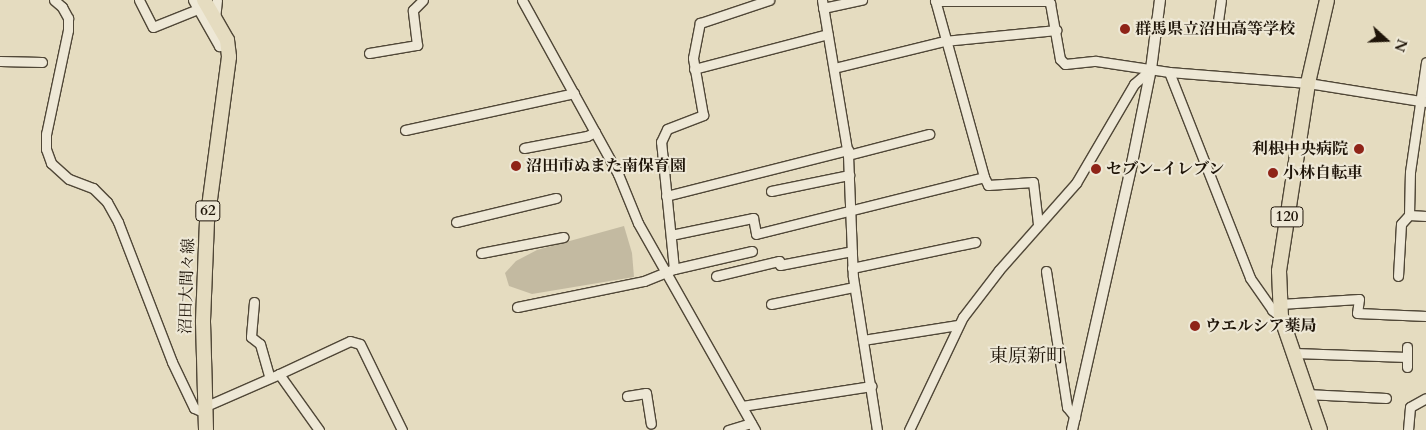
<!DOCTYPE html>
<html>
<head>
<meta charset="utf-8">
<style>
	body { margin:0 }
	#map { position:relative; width:1426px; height:430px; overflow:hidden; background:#e5dcc0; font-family:Cardo,"Noto Serif JP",serif }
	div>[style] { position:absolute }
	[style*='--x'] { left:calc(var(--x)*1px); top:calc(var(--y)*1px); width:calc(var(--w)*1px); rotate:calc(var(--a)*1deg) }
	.green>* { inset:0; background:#c3baa1 }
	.roads { filter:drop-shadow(1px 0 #504737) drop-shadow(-1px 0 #504737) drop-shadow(0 1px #504737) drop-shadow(0 -1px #504737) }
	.minor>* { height:9px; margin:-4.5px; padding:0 4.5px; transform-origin:4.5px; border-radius:4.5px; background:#eee8d6 }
	.tertiary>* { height:10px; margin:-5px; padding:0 5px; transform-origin:5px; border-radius:5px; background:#eee8d6 }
	.primary>* { height:14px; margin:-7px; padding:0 7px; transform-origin:7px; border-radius:7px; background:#e5dcc0 }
	.trunk>* { height:14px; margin:-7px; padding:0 7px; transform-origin:7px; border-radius:7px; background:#e5dcc0 }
	.dots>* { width:14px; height:14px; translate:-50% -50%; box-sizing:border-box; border:2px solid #eee8d6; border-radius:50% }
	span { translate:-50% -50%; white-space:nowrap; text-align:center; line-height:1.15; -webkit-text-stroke:4px #eee8d6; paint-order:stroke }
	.shield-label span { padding:1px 4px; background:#eee8d6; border:1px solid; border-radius:4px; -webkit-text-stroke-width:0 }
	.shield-label { font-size:15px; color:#1f1509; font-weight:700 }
	.poi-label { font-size:16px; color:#1f1509; font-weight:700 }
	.left { translate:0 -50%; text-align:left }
	.right { translate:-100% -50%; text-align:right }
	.street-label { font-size:16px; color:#1f1509 }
	.quarter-label { font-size:19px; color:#1f1509 }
	.north { position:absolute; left:1361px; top:15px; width:50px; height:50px; -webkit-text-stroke:4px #eee8d6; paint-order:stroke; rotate:110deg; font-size:14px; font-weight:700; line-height:20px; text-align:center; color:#1f1509 }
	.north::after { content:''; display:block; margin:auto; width:18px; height:22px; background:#1f1509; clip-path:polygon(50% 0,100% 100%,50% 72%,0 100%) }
</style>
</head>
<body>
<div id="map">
	<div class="green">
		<i style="clip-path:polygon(624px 226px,632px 253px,634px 277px,532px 294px,509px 286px,505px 273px,516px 261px,537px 250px)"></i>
	</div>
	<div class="roads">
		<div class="minor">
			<i style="--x:54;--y:0;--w:11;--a:41"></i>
			<i style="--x:62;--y:7;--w:13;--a:61"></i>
			<i style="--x:68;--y:18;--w:12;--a:90"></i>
			<i style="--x:68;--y:30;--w:106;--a:101.9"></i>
			<i style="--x:46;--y:134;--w:15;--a:90"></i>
			<i style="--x:46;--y:149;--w:15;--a:70"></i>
			<i style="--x:51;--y:163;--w:24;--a:42"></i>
			<i style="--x:69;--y:179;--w:26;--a:21"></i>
			<i style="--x:93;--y:188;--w:20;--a:45"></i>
			<i style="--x:107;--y:202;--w:23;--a:61"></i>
			<i style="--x:118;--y:222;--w:150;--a:68.9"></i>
			<i style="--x:172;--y:362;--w:51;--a:64.4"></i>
			<i style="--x:194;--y:408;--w:12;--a:24"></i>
			<i style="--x:139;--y:0;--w:30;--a:63"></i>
			<i style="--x:153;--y:27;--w:48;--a:-21.8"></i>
			<i style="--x:193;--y:0;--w:53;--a:60.5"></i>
			<i style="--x:219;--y:46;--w:9;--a:0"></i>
			<i style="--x:522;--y:0;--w:199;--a:61.1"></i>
			<i style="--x:618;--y:174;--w:53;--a:67.8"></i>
			<i style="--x:638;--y:223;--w:238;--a:60.5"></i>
			<i style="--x:822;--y:0;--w:157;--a:80.5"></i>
			<i style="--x:848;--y:155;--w:122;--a:87.7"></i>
			<i style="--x:853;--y:277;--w:155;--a:81.1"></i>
			<i style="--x:935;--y:0;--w:184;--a:74.5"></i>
			<i style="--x:984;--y:177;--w:9;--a:63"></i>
			<i style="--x:988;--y:185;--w:45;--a:-3.8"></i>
			<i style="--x:1033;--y:182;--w:42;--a:83.2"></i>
			<i style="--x:935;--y:1;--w:112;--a:0"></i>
			<i style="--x:1047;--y:1;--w:4;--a:34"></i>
			<i style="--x:1050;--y:3;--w:57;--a:79.9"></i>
			<i style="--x:1060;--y:59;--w:7;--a:45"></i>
			<i style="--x:1065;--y:64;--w:31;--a:-6"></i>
			<i style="--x:1096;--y:61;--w:74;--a:8.6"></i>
			<i style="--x:1169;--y:72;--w:139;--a:4.5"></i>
			<i style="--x:1308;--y:83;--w:120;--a:9.1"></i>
			<i style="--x:823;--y:8;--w:40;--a:-12"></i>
			<i style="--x:215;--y:19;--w:19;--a:-84"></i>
			<i style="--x:1218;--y:21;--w:21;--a:-82"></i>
			<i style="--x:369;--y:53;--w:49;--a:-9.5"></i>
			<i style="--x:417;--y:45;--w:35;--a:-97"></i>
			<i style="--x:413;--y:10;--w:14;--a:-45"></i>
			<i style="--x:0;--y:61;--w:42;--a:1.4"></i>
			<i style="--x:834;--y:68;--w:113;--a:-13.8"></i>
			<i style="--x:944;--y:41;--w:113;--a:-5.6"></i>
			<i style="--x:694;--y:69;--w:138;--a:-14.6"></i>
			<i style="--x:1169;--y:72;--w:221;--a:68.5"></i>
			<i style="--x:1250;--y:278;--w:39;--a:55"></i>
			<i style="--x:1272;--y:310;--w:11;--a:38"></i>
			<i style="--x:405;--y:130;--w:173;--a:-12.3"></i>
			<i style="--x:524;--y:148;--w:64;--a:-10.8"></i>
			<i style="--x:587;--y:136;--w:9;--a:-27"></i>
			<i style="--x:848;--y:155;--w:84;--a:-14.5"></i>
			<i style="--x:771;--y:191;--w:80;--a:-11.6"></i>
			<i style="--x:666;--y:196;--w:188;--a:-14.2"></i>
			<i style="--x:1409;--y:215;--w:17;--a:3"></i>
			<i style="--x:456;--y:222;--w:103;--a:-13.5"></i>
			<i style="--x:671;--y:235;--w:84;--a:-11.7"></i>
			<i style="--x:753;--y:218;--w:16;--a:79"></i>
			<i style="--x:756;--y:234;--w:235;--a:-14"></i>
			<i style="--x:481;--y:253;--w:84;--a:-11"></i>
			<i style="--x:852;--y:268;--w:126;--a:-11.9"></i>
			<i style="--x:674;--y:269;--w:80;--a:-13"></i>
			<i style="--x:1046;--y:271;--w:138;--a:81.2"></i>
			<i style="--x:1067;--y:407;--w:13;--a:51"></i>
			<i style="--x:716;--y:276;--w:65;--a:-13.4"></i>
			<i style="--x:779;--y:261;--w:4;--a:76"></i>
			<i style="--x:780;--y:265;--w:73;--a:-11"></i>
			<i style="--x:1398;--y:276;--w:52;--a:-86.7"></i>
			<i style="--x:1401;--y:224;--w:12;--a:-48"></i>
			<i style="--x:1409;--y:215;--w:43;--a:-88.7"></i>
			<i style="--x:1410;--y:172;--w:111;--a:-81.7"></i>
			<i style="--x:254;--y:302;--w:35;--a:95"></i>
			<i style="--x:251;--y:337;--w:11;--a:38"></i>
			<i style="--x:260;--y:344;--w:35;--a:74"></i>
			<i style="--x:771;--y:304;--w:85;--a:-11.6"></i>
			<i style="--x:1280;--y:304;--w:79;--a:-3.6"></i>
			<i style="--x:1359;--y:299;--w:14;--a:98"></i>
			<i style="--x:1357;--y:313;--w:69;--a:2.5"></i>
			<i style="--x:517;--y:307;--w:130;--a:-11.6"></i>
			<i style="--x:644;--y:281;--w:32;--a:-22"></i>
			<i style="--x:674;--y:269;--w:128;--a:-95.8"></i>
			<i style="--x:661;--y:142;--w:14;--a:-65"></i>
			<i style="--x:667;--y:129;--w:39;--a:-21"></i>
			<i style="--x:703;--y:115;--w:58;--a:-100"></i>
			<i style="--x:693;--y:58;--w:36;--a:-79"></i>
			<i style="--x:700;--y:23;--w:73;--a:-18.4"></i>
			<i style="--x:863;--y:340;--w:96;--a:-9"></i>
			<i style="--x:1294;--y:353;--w:113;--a:2"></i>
			<i style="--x:1407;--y:367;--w:20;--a:-90"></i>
			<i style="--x:279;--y:374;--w:78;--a:-24.9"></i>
			<i style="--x:350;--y:341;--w:10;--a:17"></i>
			<i style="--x:360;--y:344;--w:96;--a:64"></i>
			<i style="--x:1306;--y:394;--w:80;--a:2.9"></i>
			<i style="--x:627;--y:396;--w:19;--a:-9"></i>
			<i style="--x:646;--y:393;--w:31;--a:81"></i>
			<i style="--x:742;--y:406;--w:131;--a:-8.8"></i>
			<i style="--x:204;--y:407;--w:82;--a:-23.7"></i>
			<i style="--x:279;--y:374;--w:69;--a:54.5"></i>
			<i style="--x:728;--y:430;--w:24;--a:-17"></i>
			<i style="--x:909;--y:430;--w:125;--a:-64.5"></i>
			<i style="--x:963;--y:317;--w:59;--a:-52.5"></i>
			<i style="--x:999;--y:270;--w:116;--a:-48.5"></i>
			<i style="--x:1076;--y:183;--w:115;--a:-59.6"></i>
			<i style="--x:1134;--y:84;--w:23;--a:-41"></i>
			<i style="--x:1408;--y:430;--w:23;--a:-85"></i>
			<i style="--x:1410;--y:407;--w:18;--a:-29"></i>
		</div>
		<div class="tertiary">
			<i style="--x:1072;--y:430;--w:274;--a:-77.3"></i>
			<i style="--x:1132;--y:163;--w:96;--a:-78.6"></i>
			<i style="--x:1151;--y:69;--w:70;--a:-82.6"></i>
		</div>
		<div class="primary">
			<i style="--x:204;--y:0;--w:46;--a:60.1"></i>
			<i style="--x:227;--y:40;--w:17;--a:83"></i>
			<i style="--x:229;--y:57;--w:165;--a:97.6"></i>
			<i style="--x:207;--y:221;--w:101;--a:92.3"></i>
			<i style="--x:203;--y:322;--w:108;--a:88.4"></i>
		</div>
		<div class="trunk">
			<i style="--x:1320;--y:430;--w:120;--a:-109"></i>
			<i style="--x:1281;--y:317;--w:46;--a:-92.5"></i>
			<i style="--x:1279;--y:271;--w:190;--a:-81.2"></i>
			<i style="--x:1308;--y:83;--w:85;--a:-77.1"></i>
		</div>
	</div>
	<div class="dots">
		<i style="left:1125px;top:29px;background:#8f2418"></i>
		<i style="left:1359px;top:149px;background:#8f2418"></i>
		<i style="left:516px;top:166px;background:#8f2418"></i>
		<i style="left:1096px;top:169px;background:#8f2418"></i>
		<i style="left:1273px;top:173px;background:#8f2418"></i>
		<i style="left:1195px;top:326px;background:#8f2418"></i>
	</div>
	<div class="shield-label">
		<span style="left:208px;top:211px">62</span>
		<span style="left:1287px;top:217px">120</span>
	</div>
	<div class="poi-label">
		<span class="left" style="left:1135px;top:29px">群馬県立沼田高等学校</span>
		<span class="right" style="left:1348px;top:149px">利根中央病院</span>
		<span class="left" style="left:526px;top:166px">沼田市ぬまた南保育園</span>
		<span class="left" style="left:1106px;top:169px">セブン-イレブン</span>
		<span class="left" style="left:1283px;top:173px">小林自転車</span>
		<span class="left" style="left:1205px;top:326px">ウエルシア薬局</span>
	</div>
	<div class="street-label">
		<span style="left:187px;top:286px;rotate:-88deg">沼田大間々線</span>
	</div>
	<div class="quarter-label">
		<span style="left:1027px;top:357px">東原新町</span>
	</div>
	<div class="north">N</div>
</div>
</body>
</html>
